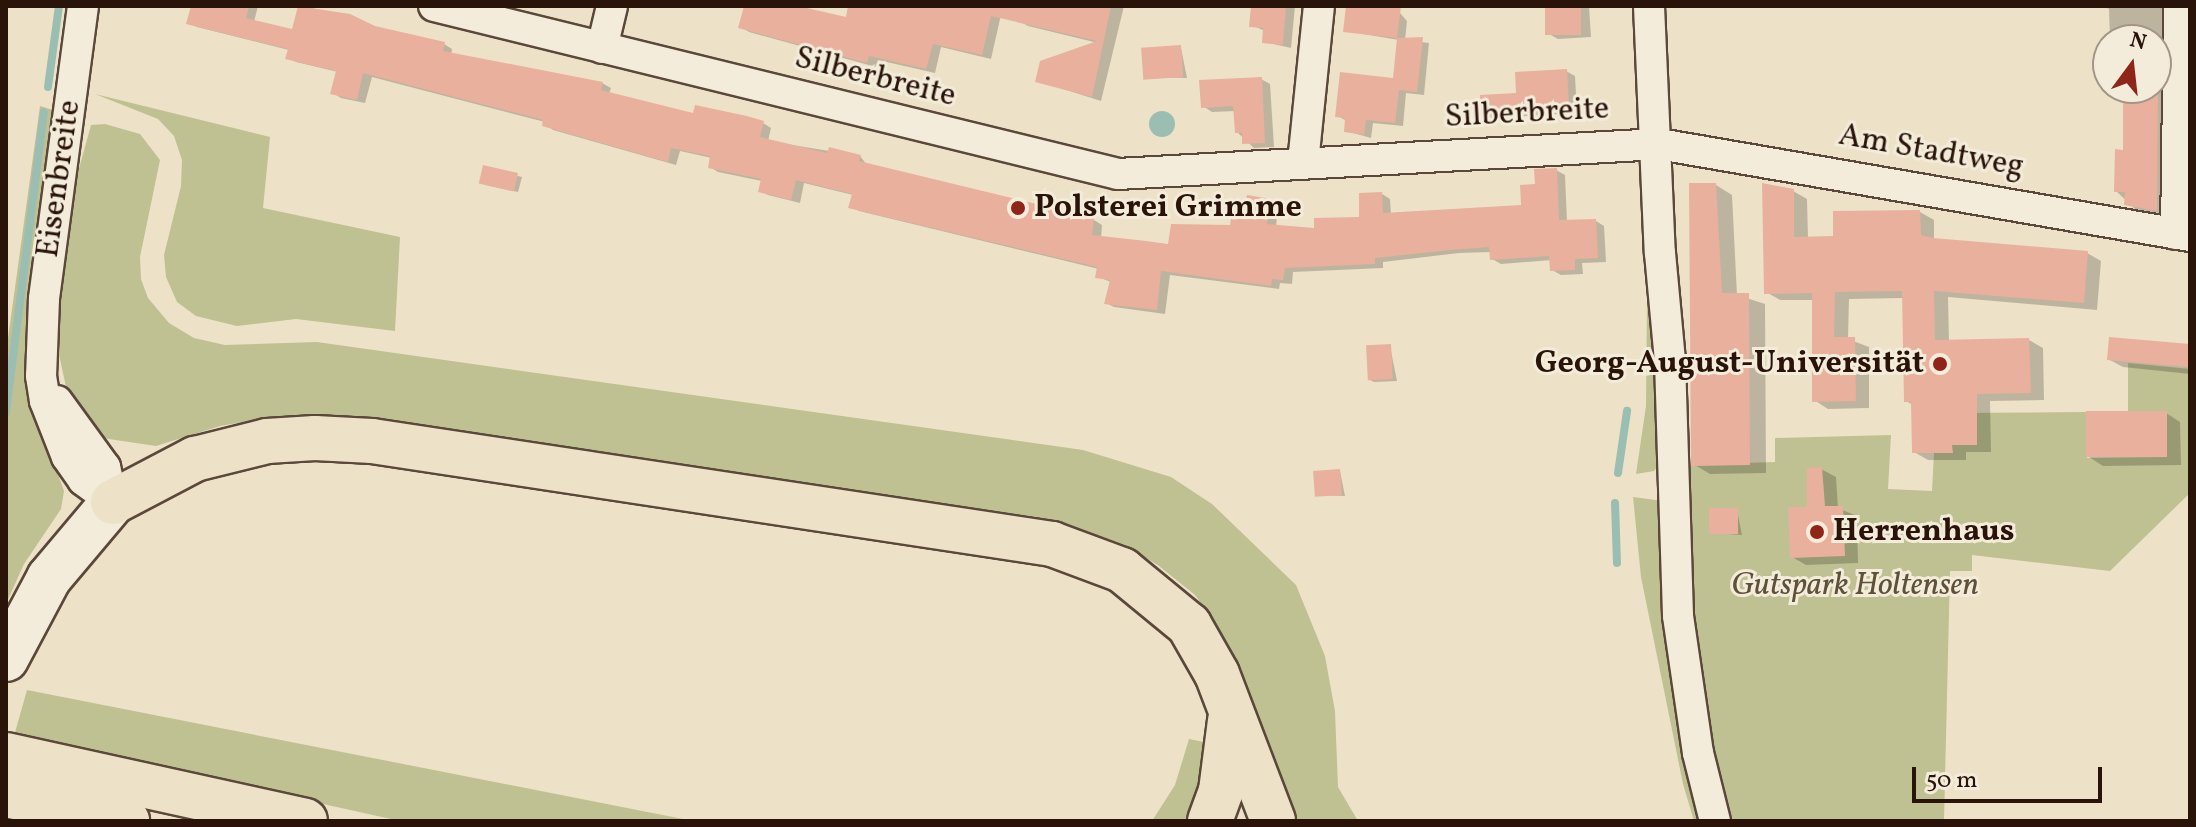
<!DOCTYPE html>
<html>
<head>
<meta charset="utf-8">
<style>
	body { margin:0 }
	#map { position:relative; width:2196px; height:827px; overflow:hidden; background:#ede2c8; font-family:Vollkorn,serif }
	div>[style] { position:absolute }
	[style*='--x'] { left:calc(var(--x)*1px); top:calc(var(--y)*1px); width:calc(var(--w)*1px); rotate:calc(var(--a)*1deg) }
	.green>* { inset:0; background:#bfc192 }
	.water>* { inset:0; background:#9abeb2 }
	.round { border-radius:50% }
	.shadow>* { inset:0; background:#0003 }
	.stream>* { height:8px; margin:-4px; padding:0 4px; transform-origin:4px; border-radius:4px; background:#9abeb2 }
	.building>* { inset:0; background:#e9b09e; transform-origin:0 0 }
	.roads { filter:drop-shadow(2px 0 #5b483a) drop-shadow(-2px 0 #5b483a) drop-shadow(0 2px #5b483a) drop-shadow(0 -2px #5b483a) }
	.minor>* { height:30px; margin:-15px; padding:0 15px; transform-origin:15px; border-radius:15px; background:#f3ecdb }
	.secondary>* { height:44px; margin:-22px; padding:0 22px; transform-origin:22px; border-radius:22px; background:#f3ecdb }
	.trunk>* { height:44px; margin:-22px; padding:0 22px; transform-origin:22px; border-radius:22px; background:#ede2c8 }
	.dots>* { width:22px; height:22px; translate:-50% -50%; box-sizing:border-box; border:4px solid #f3ecdb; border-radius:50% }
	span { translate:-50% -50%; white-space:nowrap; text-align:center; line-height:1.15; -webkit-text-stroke:6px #f3ecdb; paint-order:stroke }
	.street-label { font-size:32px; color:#2a140a }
	.poi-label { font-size:32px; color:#2a140a; font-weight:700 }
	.left { translate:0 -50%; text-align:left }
	.right { translate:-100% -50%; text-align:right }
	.park-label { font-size:32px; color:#5e513a; font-style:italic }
	.frame { position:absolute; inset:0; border:8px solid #2a140a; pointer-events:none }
	.north { position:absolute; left:2092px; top:24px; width:80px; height:80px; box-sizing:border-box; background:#f3ecdb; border:2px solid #a39687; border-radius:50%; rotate:15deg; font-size:22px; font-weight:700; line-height:32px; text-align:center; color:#2a140a }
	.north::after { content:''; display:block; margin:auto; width:28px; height:36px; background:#8f2418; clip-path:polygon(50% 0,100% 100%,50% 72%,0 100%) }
	.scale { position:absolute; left:1912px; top:767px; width:190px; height:36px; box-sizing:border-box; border:4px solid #2a140a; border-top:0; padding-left:10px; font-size:24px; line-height:28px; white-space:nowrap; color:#2a140a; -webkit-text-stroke:6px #f3ecdb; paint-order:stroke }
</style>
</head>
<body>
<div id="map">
	<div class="green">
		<i style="clip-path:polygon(95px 94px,270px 137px,263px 208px,400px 237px,395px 331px,296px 319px,237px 326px,196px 316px,177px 302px,166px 277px,164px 255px,181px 186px,182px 160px,174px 136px,158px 119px)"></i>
		<i style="clip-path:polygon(40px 106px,53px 110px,25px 335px,39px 422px,64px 491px,61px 509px,24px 564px,6px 604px,6px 353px)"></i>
		<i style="clip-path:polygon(105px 124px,140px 134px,160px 160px,140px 257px,141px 279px,148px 298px,169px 323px,194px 338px,225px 345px,317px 342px,1083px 450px,1171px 477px,1212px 504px,1296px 585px,1325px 656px,1335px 711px,1338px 787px,1358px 821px,1293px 821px,1252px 699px,1217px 625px,1195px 595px,1159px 566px,1126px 545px,1077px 528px,1037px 517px,324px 417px,272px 417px,220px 426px,156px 446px,102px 438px,69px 400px,55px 337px,74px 187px,91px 125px)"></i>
		<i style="clip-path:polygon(1648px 192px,1661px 462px,1654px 471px,1636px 474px,1646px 406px)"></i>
		<i style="clip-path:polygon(2128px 363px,2190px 369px,2190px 493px,2110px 571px,1972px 555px,1972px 571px,1950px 571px,1944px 821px,1731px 821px,1712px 747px,1696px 649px,1683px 465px,1775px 462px,1775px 438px,1891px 435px,1888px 489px,1932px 491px,1934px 453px,1952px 452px,1952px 413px,2086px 412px,2087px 458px,2167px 457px,2166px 412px,2128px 412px)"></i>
		<i style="clip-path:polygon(1633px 497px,1663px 501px,1705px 821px,1694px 821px,1683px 784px,1641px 577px)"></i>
		<i style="clip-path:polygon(27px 690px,693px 821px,400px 821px,14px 736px)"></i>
		<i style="clip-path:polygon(1189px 739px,1209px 743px,1193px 821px,1152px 821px,1175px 785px)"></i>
	</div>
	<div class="water">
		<i class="round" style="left:1149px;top:111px;width:26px;height:26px"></i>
	</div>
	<div class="shadow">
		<i style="clip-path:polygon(193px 6px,258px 6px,254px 22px,294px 31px,300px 6px,349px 16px,375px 28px,444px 44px,452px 49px,451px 55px,602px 83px,611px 88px,609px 94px,695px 116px,763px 123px,771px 128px,768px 141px,860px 156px,867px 165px,1094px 220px,1102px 225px,1101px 238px,1169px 246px,1232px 227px,1270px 201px,1278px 206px,1276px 227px,1316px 230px,1361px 219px,1382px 194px,1390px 199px,1391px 215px,1523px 207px,1556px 170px,1565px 175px,1567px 222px,1596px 221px,1604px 226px,1606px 262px,1582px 263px,1583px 274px,1561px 275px,1552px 270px,1552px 260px,1501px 264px,1492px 259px,1492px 252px,1459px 253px,1383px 262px,1383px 268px,1293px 272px,1292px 284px,1280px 283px,1279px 289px,1170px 275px,1165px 314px,1114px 307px,1106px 303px,1111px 282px,1098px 277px,1099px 269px,859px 211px,851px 207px,853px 195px,804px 183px,800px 203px,768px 195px,760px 191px,762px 181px,718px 172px,710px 167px,712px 158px,680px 151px,676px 165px,553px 130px,545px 122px,372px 77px,365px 103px,341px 98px,333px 93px,338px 72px,296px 62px,288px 58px,289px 50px,197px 27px,188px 23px)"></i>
		<i style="clip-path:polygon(746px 6px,790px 6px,847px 20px,850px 6px,1003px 6px,991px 59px,941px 47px,935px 73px,878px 60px,876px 67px,749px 32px,741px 27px)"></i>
		<i style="clip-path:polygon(1024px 6px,1124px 6px,1101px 101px,1038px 81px,1098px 43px,1028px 26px,1019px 21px)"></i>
		<i style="clip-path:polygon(1253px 6px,1295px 6px,1291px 48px,1264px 42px,1265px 31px,1251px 25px)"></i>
		<i style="clip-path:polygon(1348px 6px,1394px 6px,1407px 21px,1405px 40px,1429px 43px,1424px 95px,1406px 93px,1403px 126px,1373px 123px,1371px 138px,1346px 131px,1345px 120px,1338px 116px,1395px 80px,1399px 40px,1345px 31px)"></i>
		<i style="clip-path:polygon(1547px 6px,1589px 6px,1591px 37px,1558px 39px,1549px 34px)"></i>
		<i style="clip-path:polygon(2104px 6px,2163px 6px,2165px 214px,2135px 209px,2116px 191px,2125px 152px,2125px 88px,2156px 88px,2156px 40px,2110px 40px,2109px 9px)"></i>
		<i style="clip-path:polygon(1181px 48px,1187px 78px,1144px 77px)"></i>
		<i style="clip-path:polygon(1566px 71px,1575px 76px,1577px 113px,1492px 118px,1483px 113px)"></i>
		<i style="clip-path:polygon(1261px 79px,1270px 84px,1274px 147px,1254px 148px,1237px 132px,1236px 111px,1212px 112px,1203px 106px)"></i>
		<i style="clip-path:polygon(485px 168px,522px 177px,518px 192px,486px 185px)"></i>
		<i style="clip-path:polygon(1716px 185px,1732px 195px,1737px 295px,1765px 304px,1766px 473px,1710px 474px,1693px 464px)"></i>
		<i style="clip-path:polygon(1793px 191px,1807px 199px,1808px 238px,1836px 238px,1920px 212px,1934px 220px,1934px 240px,2087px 253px,2101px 261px,2097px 310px,1948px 297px,1949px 342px,2029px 340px,2043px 348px,2044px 400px,1990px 401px,1991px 452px,1966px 452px,1966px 460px,1928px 460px,1914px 452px,1913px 405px,1906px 401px,1904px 298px,1849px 299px,1848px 339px,1869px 347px,1869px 408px,1828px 409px,1814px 400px,1814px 300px,1780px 300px,1766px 292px)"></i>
		<i style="clip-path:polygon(1390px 346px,1397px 381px,1374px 382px,1370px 380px)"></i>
		<i style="clip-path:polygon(2190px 346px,2190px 374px,2123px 367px,2108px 359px)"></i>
		<i style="clip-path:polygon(2166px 413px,2180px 422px,2181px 465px,2103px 466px,2089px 457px)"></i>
		<i style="clip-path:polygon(1821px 469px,1836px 477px,1838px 508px,1857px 516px,1858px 563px,1806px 565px,1792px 557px)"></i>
		<i style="clip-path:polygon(1340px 471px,1345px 496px,1316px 495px)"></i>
		<i style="clip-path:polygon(1737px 510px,1742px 535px,1711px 533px)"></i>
	</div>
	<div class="stream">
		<i style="--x:48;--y:87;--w:82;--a:-82.3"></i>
		<i style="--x:6;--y:412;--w:302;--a:-82.8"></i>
		<i style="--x:1618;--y:473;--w:63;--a:-81.7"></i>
		<i style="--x:1615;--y:503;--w:60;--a:88.1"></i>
	</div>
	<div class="building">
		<i style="clip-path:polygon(191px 6px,249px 6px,246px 18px,292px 29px,298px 6px,350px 14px,375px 26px,445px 42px,443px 51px,603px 82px,601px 90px,693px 113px,695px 105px,747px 116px,764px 121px,760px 137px,827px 153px,829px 147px,861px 155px,859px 161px,1094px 218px,1092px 235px,1146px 241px,1168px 244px,1171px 224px,1230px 225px,1234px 198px,1246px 200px,1247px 195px,1271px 199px,1267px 224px,1314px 228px,1314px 218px,1359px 217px,1359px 193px,1382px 192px,1383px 213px,1521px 205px,1520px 185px,1535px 184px,1534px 169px,1557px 168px,1559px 220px,1596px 219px,1598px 258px,1575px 259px,1575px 270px,1550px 271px,1549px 256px,1490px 260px,1489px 247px,1450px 250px,1375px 258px,1375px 264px,1285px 268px,1283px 280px,1272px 279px,1271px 286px,1161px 271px,1157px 310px,1104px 304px,1110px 280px,1095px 278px,1097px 267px,848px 208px,852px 194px,796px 180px,791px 200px,758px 192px,761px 179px,708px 168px,710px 156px,671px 148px,668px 162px,542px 126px,543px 120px,363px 73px,357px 100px,330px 94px,336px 71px,285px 59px,288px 49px,186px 24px)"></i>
		<i style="clip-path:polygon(744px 6px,798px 6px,846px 17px,848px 6px,1111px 6px,1092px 97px,1035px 82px,1040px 61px,1097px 41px,991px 16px,982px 55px,933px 44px,926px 69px,869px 56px,867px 63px,738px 28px)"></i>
		<i style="clip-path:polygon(1251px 6px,1286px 6px,1283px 45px,1262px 43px,1263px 28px,1249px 27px)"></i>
		<i style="clip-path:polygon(1346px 6px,1401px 6px,1397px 38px,1343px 32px)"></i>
		<i style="left:1545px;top:6px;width:36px;height:29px"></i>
		<i style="clip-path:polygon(1423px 37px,1417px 92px,1399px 90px,1395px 123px,1366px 120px,1364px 135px,1344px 132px,1345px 118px,1335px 117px,1340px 72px,1393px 78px,1397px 38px)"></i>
		<i style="left:1181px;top:45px;width:32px;height:40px;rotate:86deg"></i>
		<i style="clip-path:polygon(1567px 69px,1569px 109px,1481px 115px,1480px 95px,1516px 93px,1515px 72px)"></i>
		<i style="clip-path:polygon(1262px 77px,1265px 143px,1242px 144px,1242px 133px,1235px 133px,1233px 106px,1201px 108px,1199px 80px)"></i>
		<i style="clip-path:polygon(2123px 88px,2158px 88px,2157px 211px,2124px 205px,2125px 192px,2114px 192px,2115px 149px,2123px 150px)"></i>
		<i style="left:483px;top:165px;width:36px;height:19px;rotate:13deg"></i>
		<i style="clip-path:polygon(1689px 183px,1716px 183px,1722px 293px,1749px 293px,1750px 465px,1691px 466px)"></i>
		<i style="clip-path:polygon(1762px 183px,1794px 189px,1794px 237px,1833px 236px,1833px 211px,1920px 210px,1921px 235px,1933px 238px,2088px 251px,2084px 303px,1934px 291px,1935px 340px,2029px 338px,2031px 393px,1977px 394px,1977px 445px,1952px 445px,1953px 453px,1912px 453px,1911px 402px,1904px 402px,1902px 291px,1835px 292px,1834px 337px,1855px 337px,1856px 401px,1812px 402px,1812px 293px,1764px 294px)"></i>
		<i style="left:2109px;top:337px;width:81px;height:23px;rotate:5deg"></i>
		<i style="left:1391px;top:344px;width:35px;height:25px;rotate:87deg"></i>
		<i style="left:2167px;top:411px;width:46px;height:81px;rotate:90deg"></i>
		<i style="clip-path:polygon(1822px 467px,1825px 506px,1843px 506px,1845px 556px,1790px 558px,1788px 507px,1807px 507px,1807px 468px)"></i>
		<i style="left:1340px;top:469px;width:26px;height:27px;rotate:86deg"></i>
		<i style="left:1709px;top:508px;width:29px;height:26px"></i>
	</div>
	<div class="roads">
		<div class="minor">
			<i style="--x:83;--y:6;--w:296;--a:97.6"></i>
			<i style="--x:44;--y:299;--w:77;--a:92.2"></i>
			<i style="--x:41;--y:376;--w:25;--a:81"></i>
			<i style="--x:45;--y:401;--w:60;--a:68.6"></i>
			<i style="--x:67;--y:457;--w:28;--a:55"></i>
			<i style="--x:83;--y:480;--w:37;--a:36"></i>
			<i style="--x:434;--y:6;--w:704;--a:13.8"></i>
			<i style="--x:1118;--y:174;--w:542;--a:-3.17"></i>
			<i style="--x:1659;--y:144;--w:539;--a:9.83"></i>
			<i style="--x:1649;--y:6;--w:247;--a:87.5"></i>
			<i style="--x:1660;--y:253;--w:108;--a:84.7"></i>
			<i style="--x:1670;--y:361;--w:255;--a:88.2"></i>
			<i style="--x:1678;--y:616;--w:138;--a:81.7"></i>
			<i style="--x:1698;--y:753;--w:70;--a:76"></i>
			<i style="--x:602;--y:48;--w:43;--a:-76.6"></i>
			<i style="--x:1303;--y:163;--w:158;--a:-84.2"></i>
			<i style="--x:2176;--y:234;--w:228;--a:-89.2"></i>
			<i style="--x:57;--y:401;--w:82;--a:54"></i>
			<i style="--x:105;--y:467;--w:36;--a:77"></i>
		</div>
		<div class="secondary">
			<i style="--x:6;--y:659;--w:92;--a:-62"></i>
			<i style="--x:49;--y:578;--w:99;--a:-49.9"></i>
		</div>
		<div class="trunk">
			<i style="--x:113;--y:502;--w:93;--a:-27.7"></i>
			<i style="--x:195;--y:459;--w:74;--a:-14"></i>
			<i style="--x:267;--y:441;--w:48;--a:-3.6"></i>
			<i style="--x:315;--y:438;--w:57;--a:3"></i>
			<i style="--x:372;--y:441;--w:688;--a:8.61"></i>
			<i style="--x:1052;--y:544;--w:75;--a:20.4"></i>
			<i style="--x:1122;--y:570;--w:87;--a:39.4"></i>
			<i style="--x:1189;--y:625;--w:56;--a:60.3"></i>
			<i style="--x:1217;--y:674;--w:157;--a:69.1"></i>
			<i style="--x:6;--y:755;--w:306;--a:12.4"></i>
			<i style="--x:6;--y:795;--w:124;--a:12.1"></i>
			<i style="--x:1210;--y:821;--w:32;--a:-70"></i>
			<i style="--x:1221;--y:791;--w:71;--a:-82.7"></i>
		</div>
	</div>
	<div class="dots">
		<i style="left:1018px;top:208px;background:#8f2418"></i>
		<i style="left:1940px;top:364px;background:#8f2418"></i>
		<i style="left:1817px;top:532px;background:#8f2418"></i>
	</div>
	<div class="street-label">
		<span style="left:875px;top:78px;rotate:14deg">Silberbreite</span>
		<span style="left:1527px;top:114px;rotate:-3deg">Silberbreite</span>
		<span style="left:1931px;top:152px;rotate:10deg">Am Stadtweg</span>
		<span style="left:60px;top:179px;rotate:-82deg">Eisenbreite</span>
	</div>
	<div class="poi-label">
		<span class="left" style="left:1034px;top:208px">Polsterei Grimme</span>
		<span class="right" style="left:1924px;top:364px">Georg-August-Universität</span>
		<span class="left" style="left:1833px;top:532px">Herrenhaus</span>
	</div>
	<div class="park-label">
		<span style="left:1855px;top:586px">Gutspark Holtensen</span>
	</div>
	<div class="frame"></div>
	<div class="north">N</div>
	<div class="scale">50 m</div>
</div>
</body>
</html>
